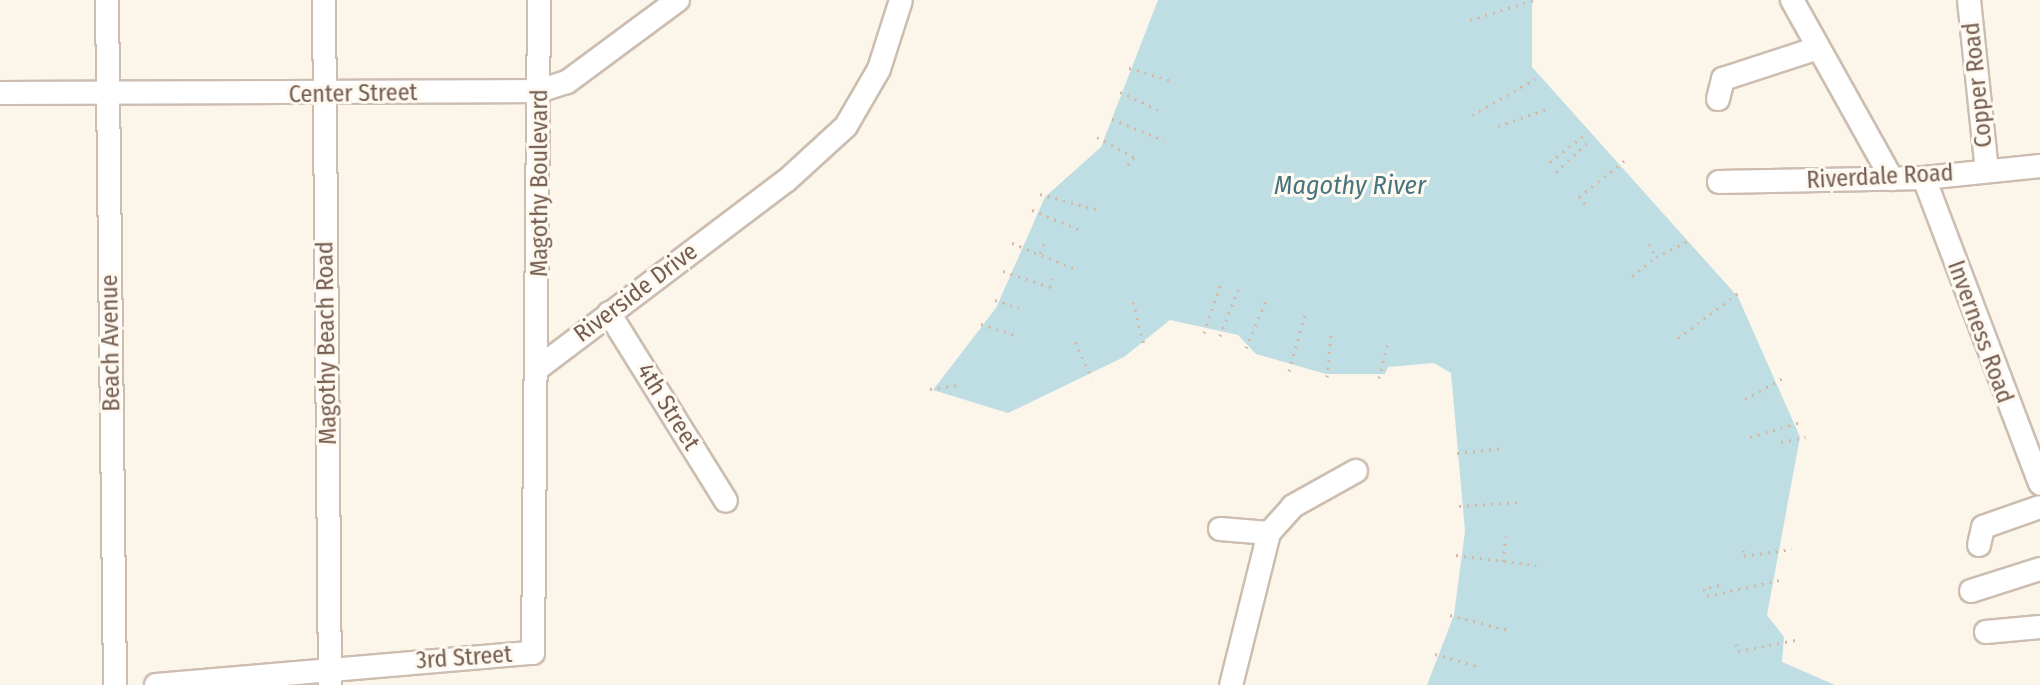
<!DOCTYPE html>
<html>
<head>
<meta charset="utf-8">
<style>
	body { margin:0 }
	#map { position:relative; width:2040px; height:685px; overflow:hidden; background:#fbf5ea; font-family:"Fira Sans Condensed",sans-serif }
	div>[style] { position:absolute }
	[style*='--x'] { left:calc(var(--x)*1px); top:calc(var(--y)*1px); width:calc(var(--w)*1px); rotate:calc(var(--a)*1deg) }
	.water>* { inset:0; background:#bfdee4 }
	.path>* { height:3px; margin-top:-1.5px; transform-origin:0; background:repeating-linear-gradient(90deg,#d4b9a6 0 2px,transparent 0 8px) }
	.roads { filter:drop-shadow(2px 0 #cdbdb1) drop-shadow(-2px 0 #cdbdb1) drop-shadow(0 2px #cdbdb1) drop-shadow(0 -2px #cdbdb1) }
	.minor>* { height:22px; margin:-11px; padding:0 11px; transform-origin:11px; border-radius:11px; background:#fff }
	span { translate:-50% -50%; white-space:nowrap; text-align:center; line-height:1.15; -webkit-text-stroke:6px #fef9f1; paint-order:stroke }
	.street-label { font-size:24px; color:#755d4f }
	.water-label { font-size:26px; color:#47757f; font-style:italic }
</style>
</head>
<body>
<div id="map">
	<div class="water">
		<i style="clip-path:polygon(1158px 0,1532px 0,1532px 67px,1738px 297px,1800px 437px,1767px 615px,1784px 637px,1782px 662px,1835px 685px,1427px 685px,1454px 615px,1465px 531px,1451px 373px,1434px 363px,1388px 367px,1385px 374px,1326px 374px,1256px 354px,1238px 335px,1170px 320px,1124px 357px,1008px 413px,933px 390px,996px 308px,1045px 197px,1101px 147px)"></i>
	</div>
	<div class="path">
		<i style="--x:1470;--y:20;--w:67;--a:-17.4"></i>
		<i style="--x:1129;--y:68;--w:42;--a:16.7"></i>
		<i style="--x:1120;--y:92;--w:43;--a:24.8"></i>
		<i style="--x:1472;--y:115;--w:73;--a:-29.7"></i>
		<i style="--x:1112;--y:119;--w:57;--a:22.5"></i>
		<i style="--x:1498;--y:126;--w:55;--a:-19.1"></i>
		<i style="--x:1097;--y:137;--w:42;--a:28.4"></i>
		<i style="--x:1134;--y:157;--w:11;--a:128"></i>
		<i style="--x:1550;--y:162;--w:42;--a:-38.2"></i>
		<i style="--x:1556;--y:172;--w:45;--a:-43.2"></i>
		<i style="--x:1040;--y:194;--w:64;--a:15.3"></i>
		<i style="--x:1585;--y:204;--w:9;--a:-131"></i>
		<i style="--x:1579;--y:197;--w:58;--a:-38.7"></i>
		<i style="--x:1032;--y:210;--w:52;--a:22.6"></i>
		<i style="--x:1012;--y:243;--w:68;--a:22.4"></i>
		<i style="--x:1649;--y:244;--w:15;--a:62"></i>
		<i style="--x:1656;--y:257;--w:40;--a:-26.6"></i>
		<i style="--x:1040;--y:253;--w:15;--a:-67"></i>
		<i style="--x:1003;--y:271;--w:50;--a:18.8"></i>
		<i style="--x:1050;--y:287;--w:9;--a:-69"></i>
		<i style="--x:1632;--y:276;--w:31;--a:-38"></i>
		<i style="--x:995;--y:300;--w:25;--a:18"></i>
		<i style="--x:1133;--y:302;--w:44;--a:75.7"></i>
		<i style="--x:981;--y:324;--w:39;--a:18"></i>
		<i style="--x:1204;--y:333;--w:56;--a:-71.2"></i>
		<i style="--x:1220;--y:336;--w:53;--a:-68.8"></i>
		<i style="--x:1678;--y:338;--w:80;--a:-36.9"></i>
		<i style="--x:1075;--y:342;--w:40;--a:65"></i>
		<i style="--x:1246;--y:348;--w:54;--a:-67.2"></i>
		<i style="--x:1289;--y:371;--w:62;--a:-74.2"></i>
		<i style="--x:1327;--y:377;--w:43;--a:-84.7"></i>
		<i style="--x:1379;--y:378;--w:38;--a:-76"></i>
		<i style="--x:930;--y:389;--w:30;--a:-8"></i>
		<i style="--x:1745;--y:399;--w:43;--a:-28.9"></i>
		<i style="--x:1750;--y:437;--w:53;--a:-16.4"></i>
		<i style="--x:1781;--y:442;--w:25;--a:-11"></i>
		<i style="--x:1457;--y:453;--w:46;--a:-6.2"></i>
		<i style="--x:1459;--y:506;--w:62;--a:-3.7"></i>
		<i style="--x:1743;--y:550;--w:6;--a:81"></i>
		<i style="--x:1744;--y:556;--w:48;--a:-8.5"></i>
		<i style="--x:1456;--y:555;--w:81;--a:7.1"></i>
		<i style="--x:1503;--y:561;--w:25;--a:-83"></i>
		<i style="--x:1719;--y:585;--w:16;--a:165"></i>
		<i style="--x:1704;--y:589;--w:8;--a:67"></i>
		<i style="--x:1707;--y:596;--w:75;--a:-12.4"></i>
		<i style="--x:1450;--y:615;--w:64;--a:14.5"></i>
		<i style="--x:1736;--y:644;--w:7;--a:74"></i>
		<i style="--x:1738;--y:651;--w:58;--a:-10.9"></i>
		<i style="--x:1435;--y:654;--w:48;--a:15.8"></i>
	</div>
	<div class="roads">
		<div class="minor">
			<i style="--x:107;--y:0;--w:685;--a:89.33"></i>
			<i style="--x:324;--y:0;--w:685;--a:89.5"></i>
			<i style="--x:1792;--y:0;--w:205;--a:60.8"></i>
			<i style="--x:1969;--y:0;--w:171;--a:84"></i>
			<i style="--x:0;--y:93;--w:539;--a:-0.21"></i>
			<i style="--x:539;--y:91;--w:29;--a:-18"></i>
			<i style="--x:567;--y:82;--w:138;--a:-36.5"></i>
			<i style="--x:1718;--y:99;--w:21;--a:-76"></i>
			<i style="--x:1723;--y:79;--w:100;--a:-18.1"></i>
			<i style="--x:1924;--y:178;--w:327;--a:69.2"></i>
			<i style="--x:1719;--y:182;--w:205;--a:-1.1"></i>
			<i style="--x:1924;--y:178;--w:117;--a:-5.9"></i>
			<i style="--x:609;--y:313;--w:221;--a:58.1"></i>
			<i style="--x:541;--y:366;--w:307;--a:-37.1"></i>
			<i style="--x:786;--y:181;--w:81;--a:-42.5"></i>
			<i style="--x:846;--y:126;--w:66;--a:-59.9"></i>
			<i style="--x:879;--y:69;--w:72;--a:-72.3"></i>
			<i style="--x:1220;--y:529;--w:49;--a:4.7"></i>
			<i style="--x:1269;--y:533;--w:157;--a:104"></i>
			<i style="--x:1269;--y:533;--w:36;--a:-48"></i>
			<i style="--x:1293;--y:506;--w:72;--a:-29.1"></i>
			<i style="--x:1979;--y:545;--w:18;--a:-77"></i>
			<i style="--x:1983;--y:527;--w:60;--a:-19.3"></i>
			<i style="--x:1971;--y:591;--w:72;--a:-17.7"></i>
			<i style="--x:1986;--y:632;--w:54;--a:-5.3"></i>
			<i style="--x:156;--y:685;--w:378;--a:-4.9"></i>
			<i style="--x:533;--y:653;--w:653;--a:-89.47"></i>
		</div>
	</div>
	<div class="street-label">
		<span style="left:1978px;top:85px;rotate:-96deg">Copper Road</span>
		<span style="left:353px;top:94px;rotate:-1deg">Center Street</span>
		<span style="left:1880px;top:177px;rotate:-3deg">Riverdale Road</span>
		<span style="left:540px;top:183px;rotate:-90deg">Magothy Boulevard</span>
		<span style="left:636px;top:293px;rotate:-37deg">Riverside Drive</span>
		<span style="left:1980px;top:332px;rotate:70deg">Inverness Road</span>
		<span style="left:111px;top:343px;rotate:-91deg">Beach Avenue</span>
		<span style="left:327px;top:343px;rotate:-91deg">Magothy Beach Road</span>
		<span style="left:668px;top:407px;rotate:58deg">4th Street</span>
		<span style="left:464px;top:658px;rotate:-4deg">3rd Street</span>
	</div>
	<div class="water-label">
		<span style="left:1350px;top:186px">Magothy River</span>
	</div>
</div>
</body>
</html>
